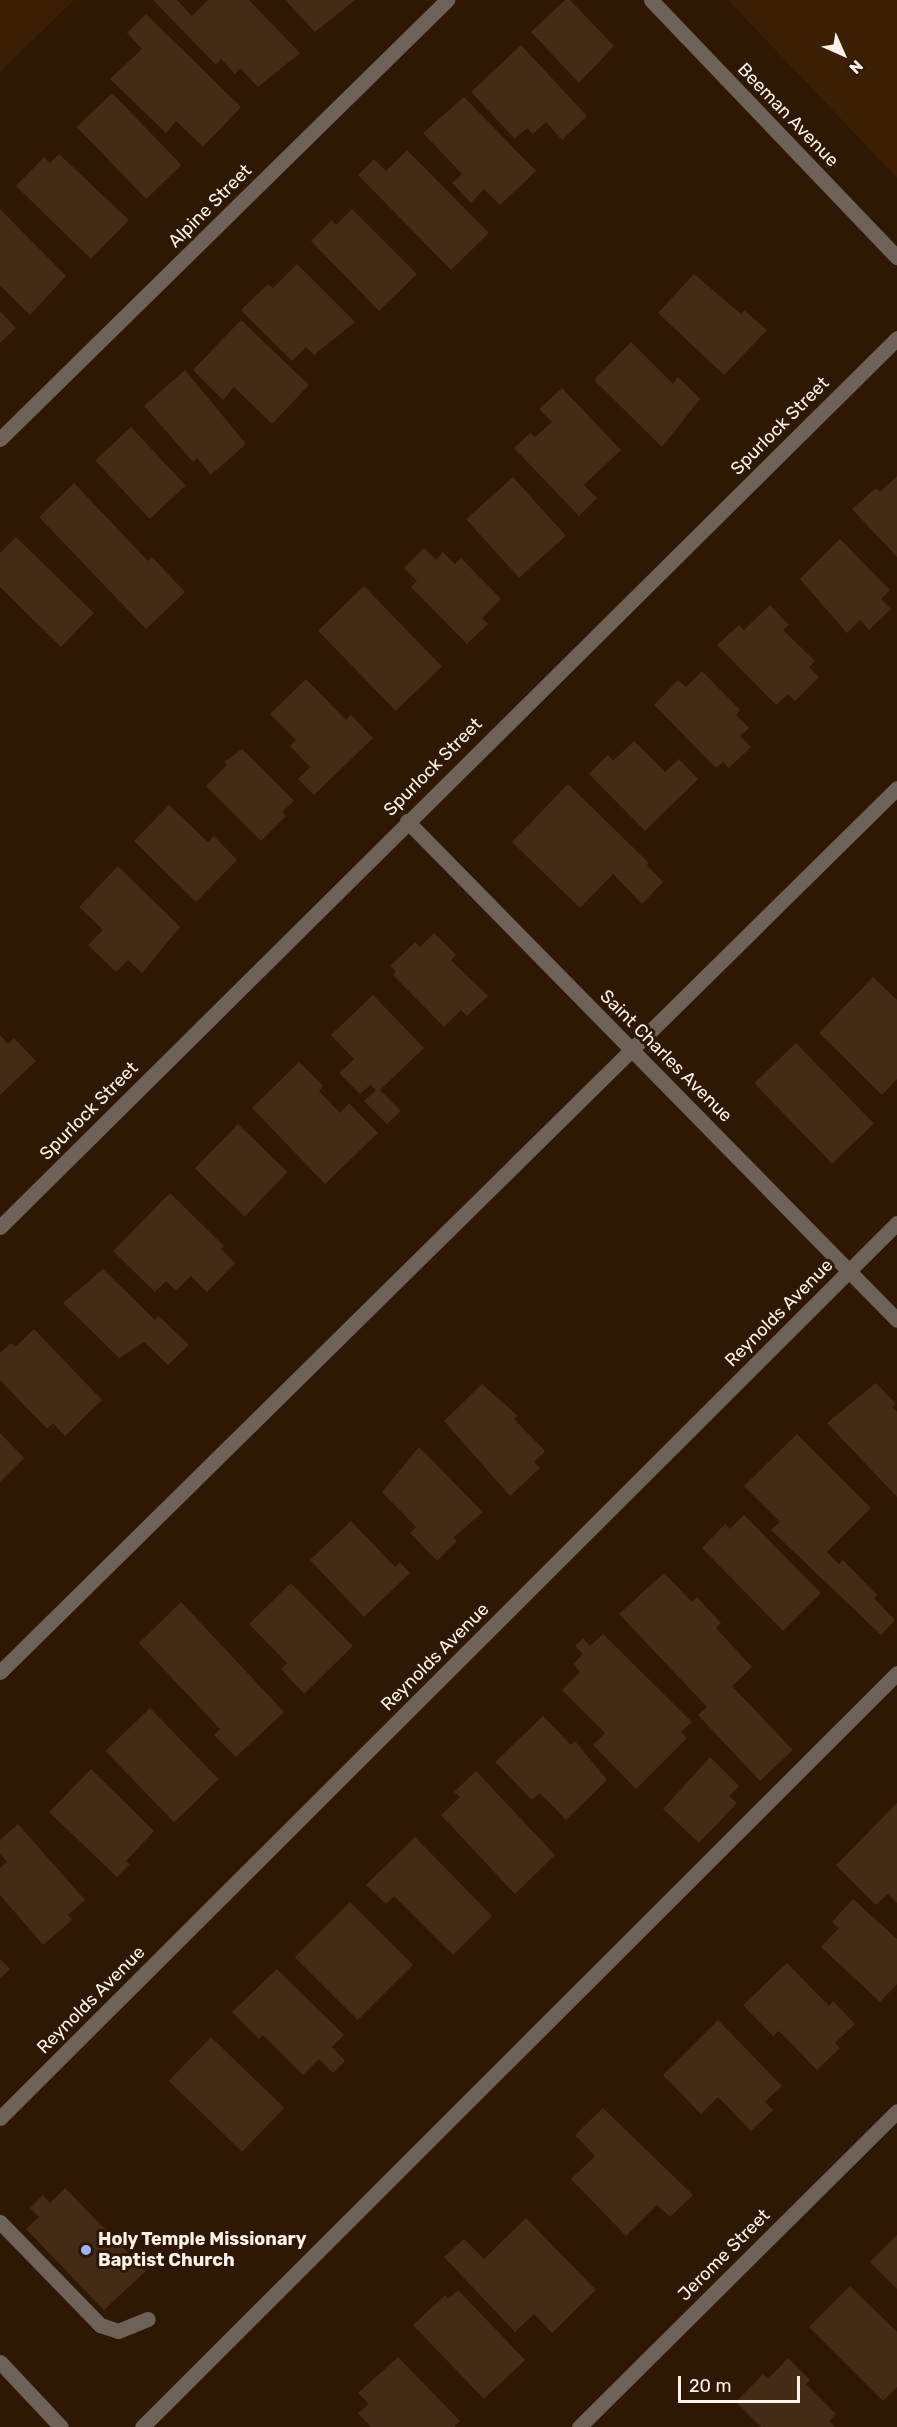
<!DOCTYPE html>
<html>
<head>
<meta charset="utf-8">
<style>
	body { margin:0 }
	#map { position:relative; width:897px; height:2427px; overflow:hidden; background:#2e1703; font-family:Rubik,sans-serif }
	div>[style] { position:absolute }
	[style*='--x'] { left:calc(var(--x)*1px); top:calc(var(--y)*1px); width:calc(var(--w)*1px); rotate:calc(var(--a)*1deg) }
	.built>* { inset:0; background:#3c1f03 }
	.building>* { inset:0; background:#442b16; transform-origin:0 0 }
	.service>* { height:15px; margin:-7.5px; padding:0 7.5px; transform-origin:7.5px; border-radius:7.5px; background:#6e6258 }
	.minor>* { height:15px; margin:-7.5px; padding:0 7.5px; transform-origin:7.5px; border-radius:7.5px; background:#6e6258 }
	.dots>* { width:16px; height:16px; translate:-50% -50%; box-sizing:border-box; border:3px solid #2e1703; border-radius:50% }
	span { translate:-50% -50%; white-space:nowrap; text-align:center; line-height:1.15; -webkit-text-stroke:6px #2e1703; paint-order:stroke }
	.street-label { font-size:18px; color:#fdf3eb }
	.poi-label { font-size:18px; color:#fdf3eb; font-weight:700 }
	.left { translate:0 -50%; text-align:left }
	.north { position:absolute; left:813px; top:24px; width:60px; height:60px; -webkit-text-stroke:4px #2e1703; paint-order:stroke; rotate:135deg; font-size:16px; font-weight:700; line-height:24px; text-align:center; color:#fdf3eb }
	.north::after { content:''; display:block; margin:auto; width:21px; height:27px; background:#fdf3eb; clip-path:polygon(50% 0,100% 100%,50% 72%,0 100%) }
	.scale { position:absolute; left:678px; top:2376px; width:122px; height:27px; box-sizing:border-box; border:3px solid #fdf3eb; border-top:0; padding-left:8px; font-size:18px; line-height:21px; white-space:nowrap; color:#fdf3eb; -webkit-text-stroke:4px #2e1703; paint-order:stroke }
</style>
</head>
<body>
<div id="map">
	<div class="built">
		<i style="clip-path:polygon(0 0,74px 0,0 72px)"></i>
		<i style="clip-path:polygon(728px 0,897px 0,897px 178px)"></i>
	</div>
	<div class="building">
		<i style="clip-path:polygon(153px 0,177px 0,192px 16px,208px 0,249px 0,300px 53px,258px 87px,240px 68px,235px 74px,221px 59px,216px 65px)"></i>
		<i style="clip-path:polygon(285px 0,355px 0,315px 32px)"></i>
		<i style="clip-path:polygon(565px 0,570px 0,614px 46px,579px 83px,531px 32px)"></i>
		<i style="clip-path:polygon(146px 14px,241px 107px,203px 147px,176px 121px,166px 133px,110px 79px,142px 49px,127px 33px)"></i>
		<i style="clip-path:polygon(521px 45px,587px 116px,562px 140px,546px 122px,533px 134px,527px 128px,515px 139px,471px 92px)"></i>
		<i style="left:112px;top:93px;width:100px;height:49px;rotate:46deg"></i>
		<i style="clip-path:polygon(464px 97px,536px 171px,500px 205px,484px 189px,471px 203px,452px 183px,462px 174px,423px 133px)"></i>
		<i style="clip-path:polygon(407px 150px,489px 233px,451px 270px,358px 175px,374px 159px,386px 171px)"></i>
		<i style="clip-path:polygon(59px 154px,129px 220px,91px 259px,16px 186px,44px 157px,50px 163px)"></i>
		<i style="clip-path:polygon(0 209px,66px 276px,30px 315px,0 285px)"></i>
		<i style="clip-path:polygon(352px 209px,417px 274px,379px 311px,311px 241px,332px 220px,336px 225px)"></i>
		<i style="clip-path:polygon(297px 264px,355px 322px,314px 355px,306px 347px,292px 361px,241px 310px,268px 284px,273px 288px)"></i>
		<i style="clip-path:polygon(694px 274px,741px 314px,744px 310px,767px 330px,724px 375px,658px 313px)"></i>
		<i style="clip-path:polygon(0 311px,16px 328px,0 343px)"></i>
		<i style="clip-path:polygon(241px 320px,309px 385px,272px 424px,234px 387px,223px 400px,193px 370px)"></i>
		<i style="clip-path:polygon(631px 342px,673px 384px,678px 377px,700px 399px,662px 447px,594px 380px)"></i>
		<i style="clip-path:polygon(185px 370px,246px 444px,211px 475px,197px 458px,193px 462px,144px 406px)"></i>
		<i style="clip-path:polygon(562px 388px,621px 450px,584px 485px,597px 498px,579px 516px,514px 448px,530px 433px,535px 437px,552px 422px,539px 409px)"></i>
		<i style="left:131px;top:427px;width:80px;height:49px;rotate:47deg"></i>
		<i style="clip-path:polygon(897px 476px,897px 557px,852px 509px,876px 488px,880px 492px)"></i>
		<i style="left:513px;top:477px;width:79px;height:63px;rotate:48deg"></i>
		<i style="clip-path:polygon(74px 483px,148px 561px,152px 557px,185px 592px,146px 629px,39px 517px)"></i>
		<i style="clip-path:polygon(16px 537px,94px 613px,61px 647px,0 587px,0 553px)"></i>
		<i style="clip-path:polygon(840px 539px,890px 590px,881px 599px,891px 609px,869px 630px,860px 620px,847px 633px,800px 579px)"></i>
		<i style="clip-path:polygon(424px 548px,436px 560px,443px 552px,455px 564px,461px 558px,501px 599px,482px 618px,488px 624px,467px 644px,411px 587px,417px 581px,404px 568px)"></i>
		<i style="left:364px;top:586px;width:112px;height:64px;rotate:46deg"></i>
		<i style="clip-path:polygon(770px 605px,789px 625px,783px 630px,815px 661px,809px 667px,819px 677px,795px 701px,788px 694px,776px 705px,717px 645px,739px 625px,744px 630px)"></i>
		<i style="clip-path:polygon(702px 671px,740px 710px,736px 715px,749px 728px,740px 736px,751px 747px,729px 768px,723px 762px,716px 768px,654px 705px,678px 680px,686px 687px)"></i>
		<i style="clip-path:polygon(306px 679px,346px 720px,351px 715px,373px 738px,314px 795px,298px 779px,310px 767px,290px 746px,296px 740px,270px 714px)"></i>
		<i style="clip-path:polygon(634px 741px,665px 772px,679px 759px,698px 779px,645px 831px,589px 774px,608px 755px,613px 761px)"></i>
		<i style="clip-path:polygon(242px 749px,294px 801px,282px 812px,286px 816px,261px 841px,206px 786px,227px 765px,224px 762px)"></i>
		<i style="clip-path:polygon(568px 784px,649px 863px,647px 865px,663px 882px,642px 904px,613px 874px,580px 908px,512px 842px)"></i>
		<i style="clip-path:polygon(169px 805px,208px 842px,214px 836px,237px 860px,196px 902px,134px 841px)"></i>
		<i style="clip-path:polygon(118px 866px,180px 927px,142px 973px,128px 960px,116px 972px,88px 945px,103px 930px,79px 907px)"></i>
		<i style="clip-path:polygon(434px 933px,456px 955px,451px 960px,488px 996px,467px 1016px,461px 1010px,444px 1027px,393px 975px,396px 971px,390px 966px,415px 942px,420px 947px)"></i>
		<i style="clip-path:polygon(873px 977px,897px 1000px,897px 1079px,882px 1095px,819px 1033px)"></i>
		<i style="clip-path:polygon(373px 995px,424px 1048px,380px 1090px,401px 1111px,387px 1124px,364px 1101px,376px 1090px,370px 1085px,360px 1094px,339px 1073px,354px 1059px,331px 1035px)"></i>
		<i style="clip-path:polygon(0 1035px,8px 1044px,14px 1038px,36px 1061px,0 1095px)"></i>
		<i style="left:796px;top:1043px;width:112px;height:58px;rotate:46deg"></i>
		<i style="clip-path:polygon(299px 1062px,323px 1086px,319px 1091px,340px 1113px,349px 1103px,378px 1133px,325px 1184px,252px 1108px)"></i>
		<i style="left:238px;top:1124px;width:69px;height:62px;rotate:44deg"></i>
		<i style="clip-path:polygon(170px 1193px,224px 1246px,221px 1249px,235px 1263px,207px 1292px,191px 1276px,176px 1291px,166px 1281px,155px 1292px,113px 1251px)"></i>
		<i style="clip-path:polygon(103px 1269px,155px 1320px,159px 1316px,189px 1345px,168px 1365px,144px 1342px,119px 1358px,63px 1303px)"></i>
		<i style="clip-path:polygon(34px 1329px,102px 1400px,65px 1436px,53px 1423px,47px 1429px,0 1380px,0 1353px,11px 1343px,15px 1347px)"></i>
		<i style="clip-path:polygon(876px 1383px,896px 1404px,892px 1407px,897px 1412px,897px 1497px,827px 1423px)"></i>
		<i style="clip-path:polygon(482px 1384px,518px 1416px,514px 1419px,545px 1451px,534px 1462px,540px 1468px,510px 1496px,444px 1421px)"></i>
		<i style="clip-path:polygon(0 1433px,24px 1458px,0 1482px)"></i>
		<i style="clip-path:polygon(797px 1434px,871px 1508px,827px 1552px,839px 1564px,843px 1560px,877px 1595px,874px 1598px,895px 1620px,881px 1635px,771px 1530px,780px 1522px,744px 1486px)"></i>
		<i style="clip-path:polygon(419px 1447px,483px 1512px,454px 1537px,457px 1541px,437px 1561px,410px 1533px,416px 1527px,382px 1492px)"></i>
		<i style="clip-path:polygon(744px 1515px,821px 1593px,783px 1631px,702px 1548px,725px 1524px,730px 1529px)"></i>
		<i style="clip-path:polygon(351px 1521px,395px 1567px,400px 1562px,410px 1573px,364px 1617px,310px 1560px)"></i>
		<i style="clip-path:polygon(664px 1573px,692px 1602px,697px 1597px,721px 1623px,716px 1628px,752px 1667px,732px 1686px,793px 1750px,760px 1781px,698px 1715px,707px 1707px,619px 1614px)"></i>
		<i style="clip-path:polygon(291px 1583px,353px 1646px,304px 1694px,281px 1669px,287px 1663px,249px 1624px)"></i>
		<i style="clip-path:polygon(181px 1602px,284px 1712px,236px 1757px,214px 1735px,220px 1729px,139px 1643px)"></i>
		<i style="clip-path:polygon(603px 1634px,692px 1722px,681px 1732px,687px 1738px,636px 1789px,593px 1745px,605px 1733px,562px 1690px,580px 1672px,573px 1664px,583px 1654px,575px 1646px,583px 1638px,590px 1646px)"></i>
		<i style="left:150px;top:1708px;width:99px;height:62px;rotate:46deg"></i>
		<i style="clip-path:polygon(543px 1716px,571px 1745px,575px 1741px,607px 1780px,566px 1820px,540px 1793px,532px 1800px,495px 1762px)"></i>
		<i style="clip-path:polygon(710px 1757px,739px 1786px,729px 1796px,737px 1803px,699px 1843px,663px 1809px)"></i>
		<i style="clip-path:polygon(91px 1769px,154px 1831px,126px 1861px,130px 1864px,117px 1877px,49px 1812px)"></i>
		<i style="clip-path:polygon(476px 1771px,555px 1855px,515px 1894px,441px 1815px,460px 1797px,454px 1792px)"></i>
		<i style="clip-path:polygon(897px 1803px,897px 1903px,888px 1894px,876px 1905px,836px 1865px)"></i>
		<i style="clip-path:polygon(18px 1824px,85px 1900px,68px 1915px,72px 1920px,43px 1945px,0 1895px,0 1868px,7px 1862px,0 1854px,0 1840px)"></i>
		<i style="clip-path:polygon(415px 1837px,492px 1916px,453px 1955px,394px 1896px,386px 1904px,366px 1885px)"></i>
		<i style="clip-path:polygon(853px 1899px,897px 1939px,897px 1984px,880px 2002px,821px 1947px,839px 1928px,832px 1922px)"></i>
		<i style="left:350px;top:1902px;width:89px;height:78px;rotate:45deg"></i>
		<i style="clip-path:polygon(0 1959px,10px 1969px,0 1979px)"></i>
		<i style="clip-path:polygon(787px 1963px,829px 2006px,833px 2001px,855px 2024px,835px 2043px,840px 2048px,817px 2070px,779px 2031px,773px 2036px,743px 2005px)"></i>
		<i style="clip-path:polygon(277px 1969px,344px 2035px,332px 2047px,345px 2061px,333px 2073px,319px 2059px,303px 2075px,263px 2035px,259px 2039px,232px 2012px)"></i>
		<i style="clip-path:polygon(718px 2020px,782px 2086px,765px 2102px,773px 2110px,751px 2131px,718px 2097px,701px 2114px,663px 2075px)"></i>
		<i style="left:211px;top:2037px;width:102px;height:61px;rotate:44deg"></i>
		<i style="clip-path:polygon(603px 2108px,693px 2195px,670px 2217px,657px 2205px,626px 2236px,571px 2179px,595px 2156px,575px 2135px)"></i>
		<i style="clip-path:polygon(65px 2188px,146px 2271px,104px 2310px,26px 2229px,39px 2217px,30px 2208px,43px 2195px,50px 2203px)"></i>
		<i style="clip-path:polygon(526px 2218px,596px 2290px,552px 2333px,534px 2314px,515px 2332px,444px 2257px,464px 2239px,484px 2259px)"></i>
		<i style="clip-path:polygon(897px 2235px,897px 2289px,870px 2262px)"></i>
		<i style="clip-path:polygon(850px 2286px,897px 2332px,897px 2387px,883px 2401px,809px 2327px)"></i>
		<i style="clip-path:polygon(458px 2290px,525px 2360px,484px 2399px,413px 2325px,445px 2295px,448px 2299px)"></i>
		<i style="clip-path:polygon(398px 2357px,460px 2421px,454px 2427px,371px 2427px,358px 2413px,369px 2404px,358px 2393px)"></i>
		<i style="clip-path:polygon(788px 2358px,810px 2380px,806px 2384px,836px 2414px,829px 2421px,835px 2427px,761px 2427px,736px 2402px,763px 2374px,768px 2379px)"></i>
	</div>
	<div class="service">
		<i style="--x:0;--y:1672;--w:1259;--a:-44.58"></i>
		<i style="--x:0;--y:2222;--w:144;--a:45.8"></i>
		<i style="--x:100;--y:2325;--w:19;--a:18"></i>
		<i style="--x:118;--y:2331;--w:32;--a:-22"></i>
		<i style="--x:142;--y:2427;--w:1067;--a:-44.96"></i>
	</div>
	<div class="minor">
		<i style="--x:651;--y:0;--w:356;--a:46.3"></i>
		<i style="--x:0;--y:439;--w:627;--a:-44.48"></i>
		<i style="--x:407;--y:821;--w:699;--a:45.52"></i>
		<i style="--x:0;--y:1227;--w:1263;--a:-44.74"></i>
		<i style="--x:0;--y:2118;--w:1267;--a:-44.94"></i>
		<i style="--x:0;--y:2362;--w:89;--a:46.8"></i>
		<i style="--x:579;--y:2427;--w:448;--a:-44.8"></i>
	</div>
	<div class="dots">
		<i style="left:86px;top:2250px;background:#9cb4fd"></i>
	</div>
	<div class="street-label">
		<span style="left:788px;top:115px;rotate:46deg">Beeman Avenue</span>
		<span style="left:210px;top:206px;rotate:-45deg">Alpine Street</span>
		<span style="left:780px;top:426px;rotate:-45deg">Spurlock Street</span>
		<span style="left:433px;top:767px;rotate:-45deg">Spurlock Street</span>
		<span style="left:666px;top:1056px;rotate:45deg">Saint Charles Avenue</span>
		<span style="left:89px;top:1111px;rotate:-45deg">Spurlock Street</span>
		<span style="left:779px;top:1313px;rotate:-45deg">Reynolds Avenue</span>
		<span style="left:435px;top:1657px;rotate:-45deg">Reynolds Avenue</span>
		<span style="left:91px;top:2000px;rotate:-45deg">Reynolds Avenue</span>
		<span style="left:724px;top:2255px;rotate:-45deg">Jerome Street</span>
	</div>
	<div class="poi-label">
		<span class="left" style="left:98px;top:2250px">Holy Temple Missionary<br>Baptist Church</span>
	</div>
	<div class="north">N</div>
	<div class="scale">20 m</div>
</div>
</body>
</html>
